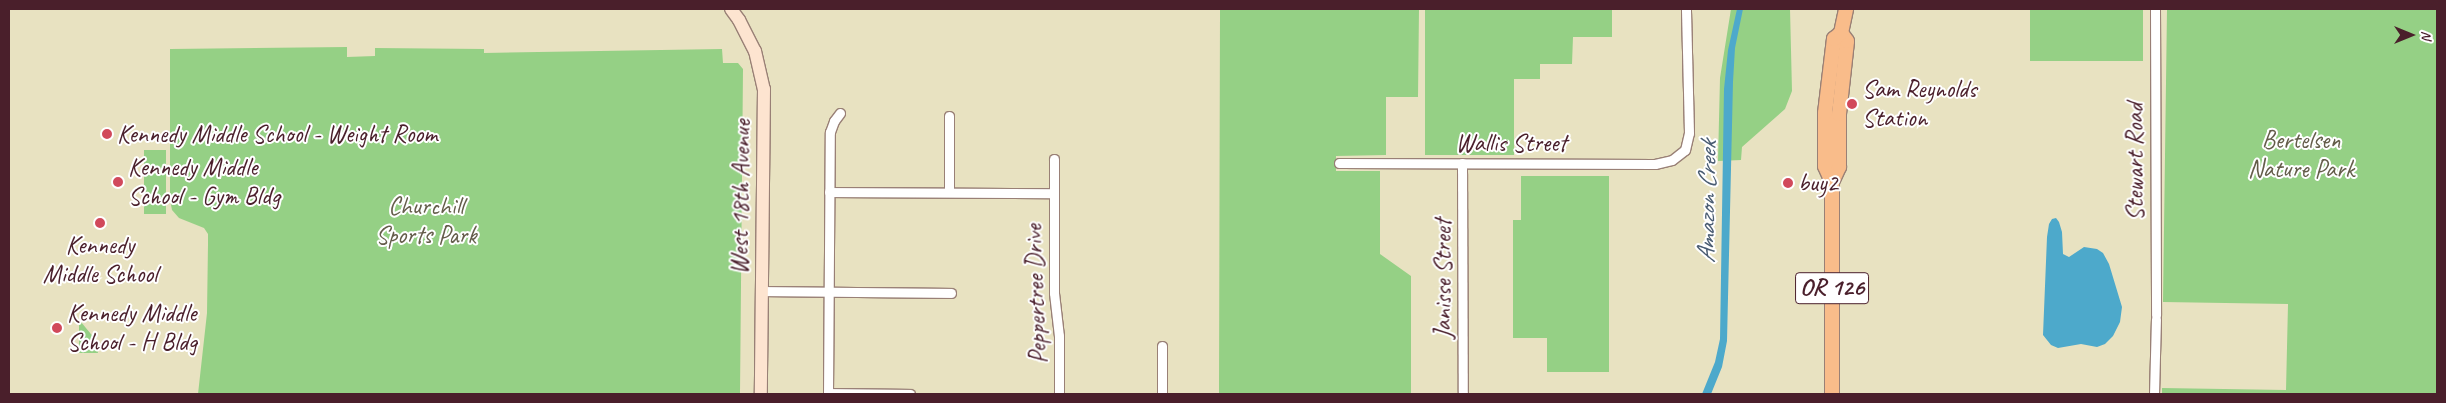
<!DOCTYPE html>
<html>
<head>
<meta charset="utf-8">
<style>
	body { margin:0 }
	#map { position:relative; width:2446px; height:403px; overflow:hidden; background:#e8e2c1; font-family:Caveat,sans-serif }
	div>[style] { position:absolute }
	[style*='--x'] { left:calc(var(--x)*1px); top:calc(var(--y)*1px); width:calc(var(--w)*1px); rotate:calc(var(--a)*1deg) }
	.green>* { inset:0; background:#95d085; transform-origin:0 0 }
	.water>* { inset:0; background:#4da9cb }
	.roads { filter:drop-shadow(1px 0 #998076) drop-shadow(-1px 0 #998076) drop-shadow(0 1px #998076) drop-shadow(0 -1px #998076) }
	.street>* { height:9px; margin:-4.5px; padding:0 4.5px; transform-origin:4.5px; border-radius:4.5px; background:#fff }
	.secondary>* { height:12px; margin:-6px; padding:0 6px; transform-origin:6px; border-radius:6px; background:#fde4d0 }
	.primary>* { height:14px; margin:-7px; padding:0 7px; transform-origin:7px; border-radius:7px; background:#f9bc8a }
	.dots>* { width:14px; height:14px; translate:-50% -50%; box-sizing:border-box; border:2px solid #fff; border-radius:50% }
	span { translate:-50% -50%; white-space:nowrap; text-align:center; line-height:1.15; -webkit-text-stroke:4px #fff; paint-order:stroke }
	.shield-label span { padding:1px 4px; background:#fff; border:1px solid; border-radius:4px; -webkit-text-stroke-width:0 }
	.shield-label { font-size:24px; color:#4a1f2b; font-weight:700 }
	.poi-label { font-size:25px; color:#4a1f2b }
	.left { translate:0 -50%; text-align:left }
	.park-label { font-size:25px; color:#645d4a }
	.street-label { font-size:25px; color:#4a1f2b }
	.water-label { font-size:26px; color:#4b5d73; font-style:italic }
	.frame { position:absolute; inset:0; border:10px solid #4a1f2b; pointer-events:none }
	.north { position:absolute; left:2386px; top:10px; width:50px; height:50px; -webkit-text-stroke:4px #fff; paint-order:stroke; rotate:90deg; font-size:14px; font-weight:700; line-height:20px; text-align:center; color:#4a1f2b }
	.north::after { content:''; display:block; margin:auto; width:18px; height:22px; background:#4a1f2b; clip-path:polygon(50% 0,100% 100%,50% 72%,0 100%) }
</style>
</head>
<body>
<div id="map">
	<div class="green">
		<i style="clip-path:polygon(1220px 9px,1419px 9px,1418px 97px,1386px 97px,1386px 155px,1336px 156px,1336px 171px,1380px 171px,1380px 254px,1411px 276px,1411px 394px,1219px 394px)"></i>
		<i style="clip-path:polygon(1425px 9px,1612px 9px,1612px 37px,1573px 37px,1572px 64px,1540px 64px,1540px 79px,1514px 79px,1514px 155px,1425px 155px)"></i>
		<i style="clip-path:polygon(1731px 9px,1790px 9px,1792px 91px,1785px 109px,1742px 147px,1741px 160px,1718px 161px,1720px 78px)"></i>
		<i style="left:2030px;top:9px;width:113px;height:52px"></i>
		<i style="clip-path:polygon(2167px 9px,2437px 9px,2437px 394px,2162px 394px,2162px 388px,2286px 390px,2288px 304px,2163px 302px)"></i>
		<i style="clip-path:polygon(347px 47px,347px 57px,375px 56px,375px 48px,484px 49px,484px 53px,722px 49px,723px 63px,738px 63px,743px 69px,740px 394px,198px 394px,207px 313px,208px 244px,208px 234px,204px 228px,179px 218px,172px 210px,170px 200px,170px 49px)"></i>
		<i style="left:144px;top:150px;width:22px;height:64px"></i>
		<i style="clip-path:polygon(1521px 176px,1609px 176px,1609px 372px,1547px 372px,1547px 338px,1513px 338px,1513px 220px,1521px 220px)"></i>
		<i style="clip-path:polygon(81px 322px,95px 339px,98px 353px,79px 353px,79px 323px)"></i>
	</div>
	<div class="water">
		<i style="clip-path:polygon(1737px 9px,1743px 9px,1735px 48px,1733px 82px,1727px 341px,1722px 367px,1711px 394px,1702px 394px,1715px 362px,1720px 339px,1724px 89px,1728px 50px)"></i>
		<i style="clip-path:polygon(2056px 218px,2059px 222px,2062px 232px,2063px 254px,2069px 257px,2084px 247px,2097px 249px,2103px 253px,2109px 264px,2122px 307px,2120px 322px,2113px 336px,2105px 344px,2097px 347px,2081px 344px,2058px 348px,2051px 345px,2043px 335px,2047px 237px,2049px 224px,2052px 219px)"></i>
	</div>
	<div class="roads">
		<div class="street">
			<i style="--x:2155;--y:9;--w:306;--a:89.8"></i>
			<i style="--x:1054;--y:159;--w:134;--a:90"></i>
			<i style="--x:1054;--y:293;--w:43;--a:83.4"></i>
			<i style="--x:1059;--y:336;--w:58;--a:90"></i>
			<i style="--x:1339;--y:163;--w:316;--a:0.2"></i>
			<i style="--x:1655;--y:164;--w:17;--a:-13"></i>
			<i style="--x:1672;--y:160;--w:16;--a:-38"></i>
			<i style="--x:1685;--y:150;--w:17;--a:-77"></i>
			<i style="--x:1689;--y:133;--w:124;--a:-91.4"></i>
			<i style="--x:1462;--y:163;--w:231;--a:89.8"></i>
			<i style="--x:829;--y:192;--w:225;--a:0.3"></i>
			<i style="--x:949;--y:192;--w:76;--a:-90"></i>
			<i style="--x:762;--y:291;--w:189;--a:0.6"></i>
			<i style="--x:828;--y:393;--w:82;--a:0.7"></i>
			<i style="--x:828;--y:394;--w:262;--a:-89.6"></i>
			<i style="--x:830;--y:132;--w:12;--a:-70"></i>
			<i style="--x:834;--y:121;--w:10;--a:-53"></i>
			<i style="--x:1162;--y:394;--w:48;--a:-90"></i>
			<i style="--x:2154;--y:394;--w:75;--a:-88.5"></i>
		</div>
		<div class="secondary">
			<i style="--x:731;--y:9;--w:14;--a:54"></i>
			<i style="--x:739;--y:20;--w:35;--a:63"></i>
			<i style="--x:755;--y:51;--w:39;--a:77"></i>
			<i style="--x:764;--y:89;--w:305;--a:90.6"></i>
		</div>
		<div class="primary">
			<i style="--x:1832;--y:182;--w:17;--a:-65"></i>
			<i style="--x:1839;--y:167;--w:53;--a:-90"></i>
			<i style="--x:1839;--y:114;--w:73;--a:-83.7"></i>
			<i style="--x:1847;--y:41;--w:10;--a:-127"></i>
			<i style="--x:1832;--y:394;--w:212;--a:-90"></i>
			<i style="--x:1832;--y:182;--w:17;--a:-114"></i>
			<i style="--x:1825;--y:166;--w:53;--a:-90"></i>
			<i style="--x:1825;--y:113;--w:75;--a:-83.1"></i>
			<i style="--x:1834;--y:39;--w:9;--a:-41"></i>
			<i style="--x:1841;--y:33;--w:25;--a:-78"></i>
		</div>
	</div>
	<div class="dots">
		<i style="left:1852px;top:104px;background:#d1495b"></i>
		<i style="left:107px;top:134px;background:#d1495b"></i>
		<i style="left:118px;top:182px;background:#d1495b"></i>
		<i style="left:1788px;top:183px;background:#d1495b"></i>
		<i style="left:100px;top:223px;background:#d1495b"></i>
		<i style="left:57px;top:328px;background:#d1495b"></i>
	</div>
	<div class="shield-label">
		<span style="left:1832px;top:288px">OR 126</span>
	</div>
	<div class="poi-label">
		<span class="left" style="left:1862px;top:104px">Sam Reynolds<br>Station</span>
		<span class="left" style="left:117px;top:134px">Kennedy Middle School - Weight Room</span>
		<span class="left" style="left:128px;top:182px">Kennedy Middle<br>School - Gym Bldg</span>
		<span class="left" style="left:1798px;top:183px">buy2</span>
		<span style="left:100px;top:260px">Kennedy<br>Middle School</span>
		<span class="left" style="left:67px;top:328px">Kennedy Middle<br>School - H Bldg</span>
	</div>
	<div class="park-label">
		<span style="left:2301px;top:155px">Bertelsen<br>Nature Park</span>
		<span style="left:426px;top:221px">Churchill<br>Sports Park</span>
	</div>
	<div class="street-label">
		<span style="left:1511px;top:143px">Wallis Street</span>
		<span style="left:2135px;top:162px;rotate:-90deg">Stewart Road</span>
		<span style="left:741px;top:197px;rotate:-89deg">West 18th Avenue</span>
		<span style="left:1443px;top:279px;rotate:-90deg">Janisse Street</span>
		<span style="left:1036px;top:294px;rotate:-92deg">Peppertree Drive</span>
	</div>
	<div class="water-label">
		<span style="left:1707px;top:202px;rotate:-89deg">Amazon Creek</span>
	</div>
	<div class="frame"></div>
	<div class="north">N</div>
</div>
</body>
</html>
